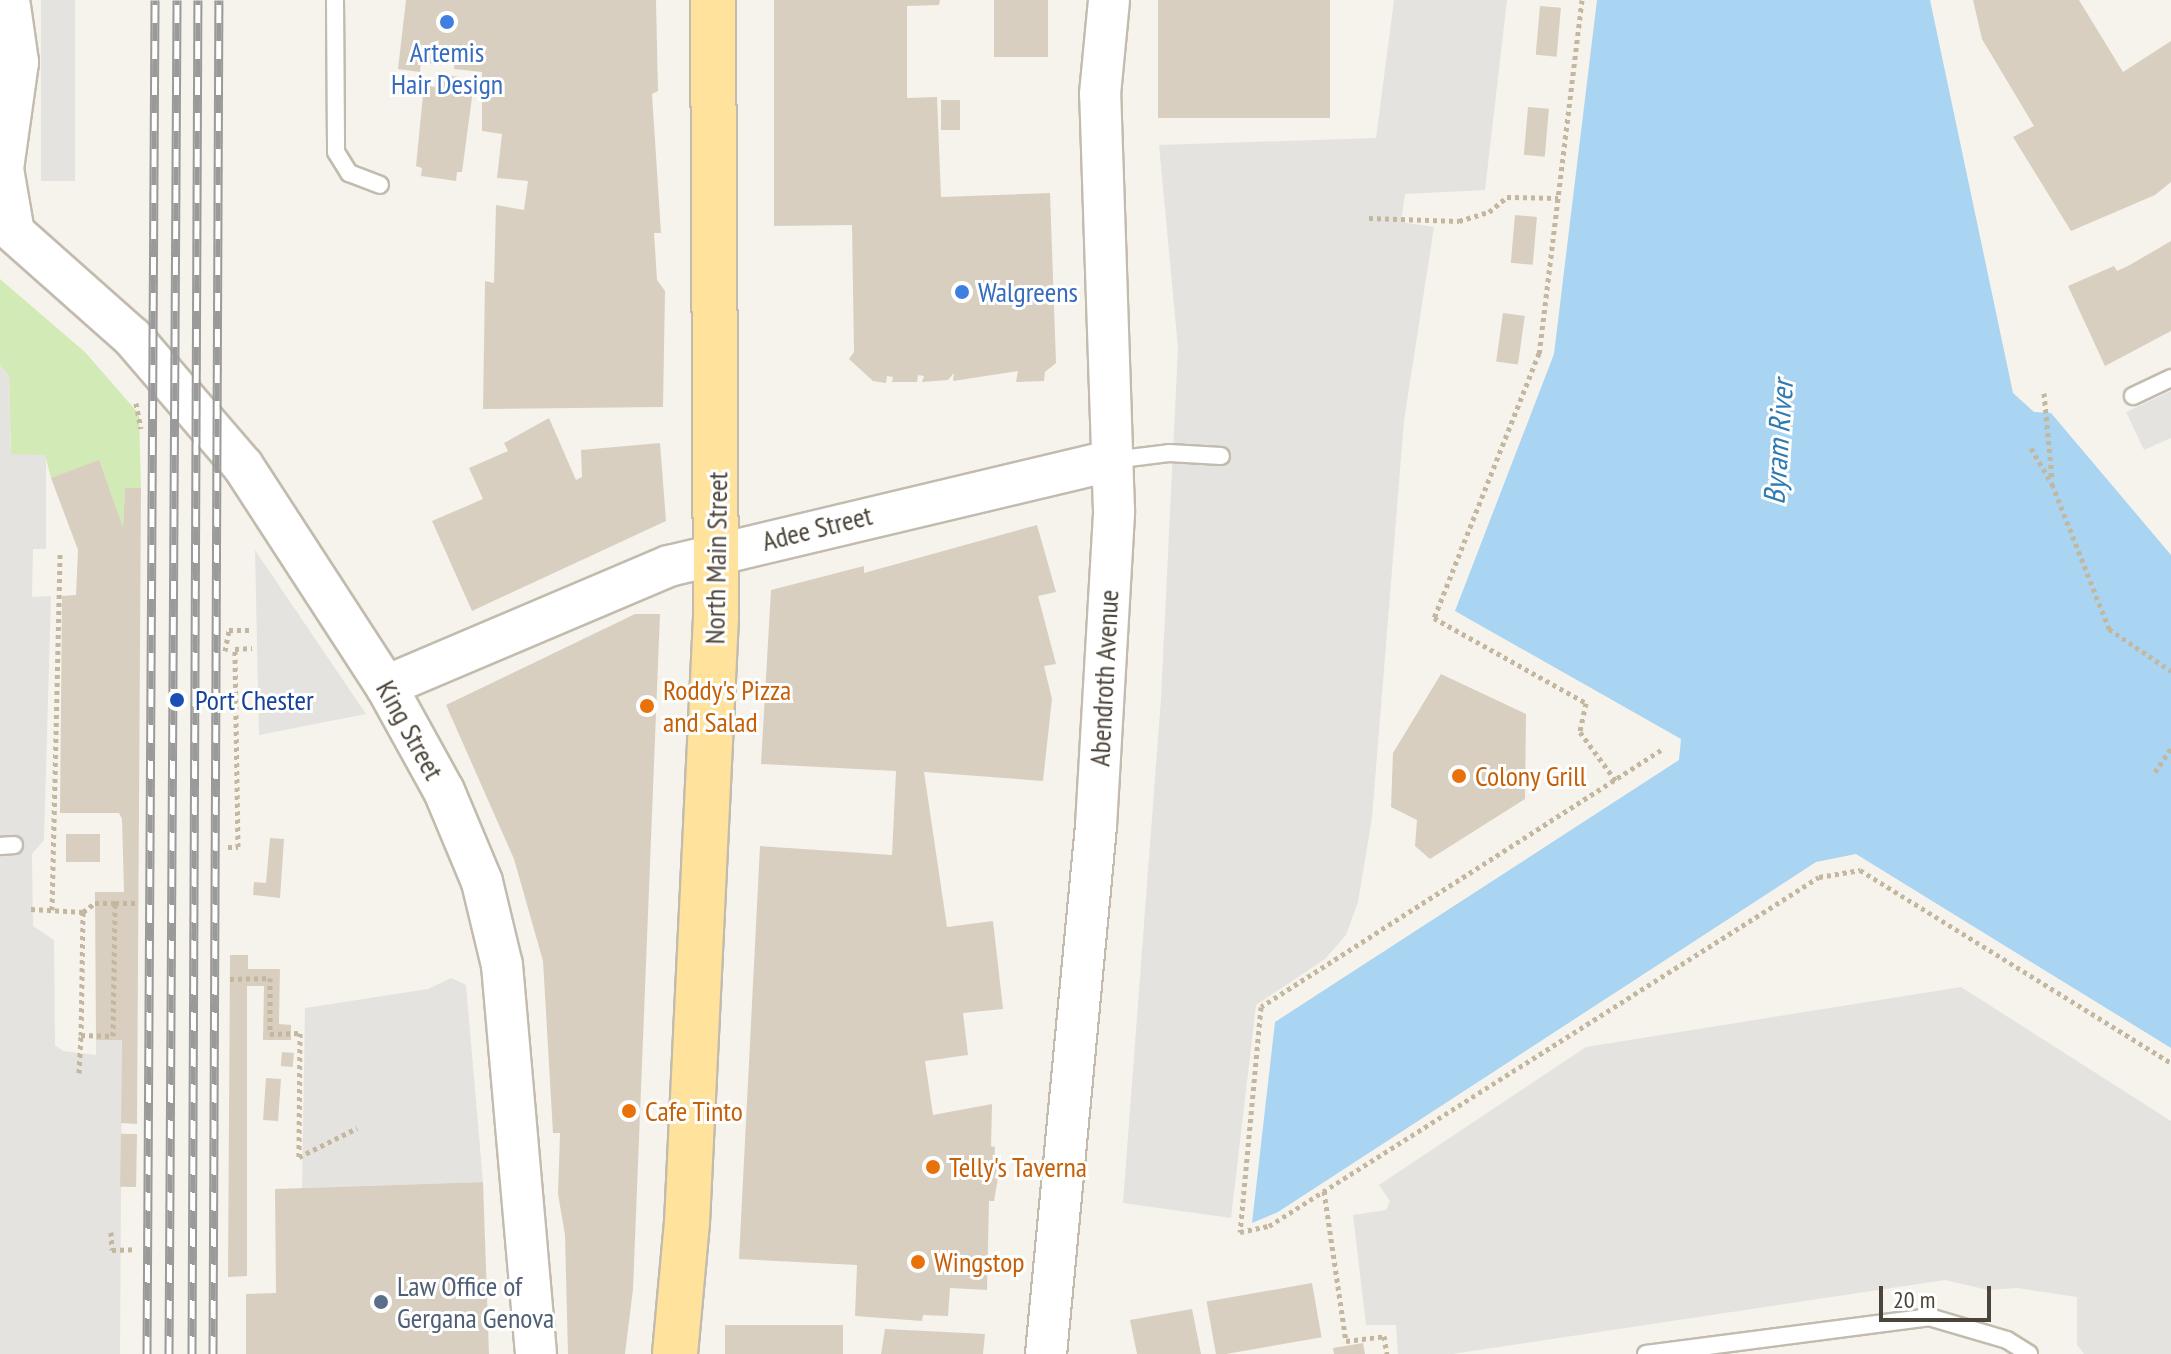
<!DOCTYPE html>
<html>
<head>
<meta charset="utf-8">
<style>
	body { margin:0 }
	#map { position:relative; width:2171px; height:1354px; overflow:hidden; background:#f6f3ec; font-family:"PT Sans Narrow",sans-serif }
	div>[style] { position:absolute }
	[style*='--x'] { left:calc(var(--x)*1px); top:calc(var(--y)*1px); width:calc(var(--w)*1px); rotate:calc(var(--a)*1deg) }
	.green>* { inset:0; background:#d2eab5 }
	.parking>* { inset:0; background:#e5e3e0; transform-origin:0 0 }
	.water>* { inset:0; background:#a9d4f2 }
	.building>* { inset:0; background:#d8cfc1; transform-origin:0 0 }
	.path>* { height:5px; margin-top:-2.5px; transform-origin:0; background:repeating-linear-gradient(90deg,#c4b79f 0 4px,transparent 0 8px) }
	.roads { filter:drop-shadow(2px 0 #c2bbae) drop-shadow(-2px 0 #c2bbae) drop-shadow(0 2px #c2bbae) drop-shadow(0 -2px #c2bbae) }
	.service>* { height:16px; margin:-8px; padding:0 8px; transform-origin:8px; border-radius:8px; background:#fff }
	.tertiary>* { height:40px; margin:-20px; padding:0 20px; transform-origin:20px; border-radius:20px; background:#fff }
	.primary>* { height:44px; margin:-22px; padding:0 22px; transform-origin:22px; border-radius:22px; background:#ffe39c }
	.rail>* { height:9px; margin-top:-4.5px; transform-origin:0; background:repeating-linear-gradient(90deg,#fff 0 18px,#9a9a9a 0 36px); box-sizing:border-box; border-block:2px solid #9a9a9a }
	.dots>* { width:22px; height:22px; translate:-50% -50%; box-sizing:border-box; border:4px solid #fff; border-radius:50% }
	span { translate:-50% -50%; white-space:nowrap; text-align:center; line-height:1.15; -webkit-text-stroke:6px #fff; paint-order:stroke }
	.shop-label { font-size:28px; color:#366cbe }
	.left { translate:0 -50%; text-align:left }
	.street-label { font-size:28px; color:#4b4439 }
	.food-label { font-size:28px; color:#c56008 }
	.transit-label { font-size:28px; color:#164399 }
	.service-label { font-size:28px; color:#4e5e75 }
	.water-label { font-size:30px; color:#2e7ab2; font-style:italic }
	.scale { position:absolute; left:1879px; top:1286px; width:112px; height:36px; box-sizing:border-box; border:4px solid #4b4439; border-top:0; padding-left:10px; font-size:24px; line-height:28px; white-space:nowrap; color:#4b4439; -webkit-text-stroke:6px #fff; paint-order:stroke }
</style>
</head>
<body>
<div id="map">
	<div class="green">
		<i style="clip-path:polygon(0 279px,85px 352px,139px 414px,141px 488px,125px 488px,123px 527px,99px 461px,51px 478px,45px 455px,11px 455px,9px 376px,0 365px)"></i>
	</div>
	<div class="parking">
		<i style="left:41px;top:0;width:34px;height:181px"></i>
		<i style="clip-path:polygon(1394px 0,1507px 0,1485px 190px,1405px 194px,1401px 222px,1434px 227px,1404px 421px,1372px 818px,1358px 902px,1346px 935px,1325px 959px,1256px 1005px,1231px 1218px,1123px 1203px,1161px 698px,1178px 348px,1159px 145px,1376px 138px)"></i>
		<i style="clip-path:polygon(0 365px,9px 376px,11px 454px,46px 455px,46px 549px,33px 549px,32px 597px,51px 596px,44px 840px,32px 854px,33px 926px,54px 940px,55px 1045px,63px 1051px,96px 1055px,96px 1040px,122px 1040px,120px 1354px,0 1354px)"></i>
		<i style="clip-path:polygon(2171px 391px,2171px 438px,2144px 450px,2126px 412px)"></i>
		<i style="clip-path:polygon(255px 550px,366px 714px,259px 735px)"></i>
		<i style="clip-path:polygon(451px 978px,466px 985px,483px 1182px,302px 1188px,305px 1008px,428px 989px)"></i>
		<i style="clip-path:polygon(1961px 987px,2171px 1121px,2171px 1354px,2084px 1354px,2077px 1345px,2077px 1297px,2017px 1288px,1988px 1290px,1945px 1280px,1452px 1354px,1398px 1354px,1396px 1325px,1366px 1325px,1353px 1215px,1386px 1210px,1390px 1201px,1379px 1185px,1586px 1047px)"></i>
	</div>
	<div class="water">
		<i style="clip-path:polygon(1597px 0,1930px 0,2013px 393px,2034px 412px,2051px 413px,2171px 555px,2171px 1048px,1856px 854px,1816px 862px,1278px 1212px,1252px 1223px,1275px 1022px,1679px 760px,1681px 739px,1455px 611px,1554px 354px)"></i>
	</div>
	<div class="building">
		<i style="clip-path:polygon(406px 0,656px 0,658px 91px,652px 94px,661px 233px,654px 233px,657px 280px,665px 291px,663px 407px,483px 409px,485px 281px,494px 283px,496px 205px,524px 210px,528px 181px,497px 178px,502px 134px,482px 131px,482px 72px,454px 69px,455px 59px,437px 57px,436px 64px,421px 62px,420px 72px,398px 69px)"></i>
		<i style="clip-path:polygon(774px 0,940px 0,939px 5px,907px 6px,907px 98px,937px 97px,941px 197px,1050px 193px,1056px 363px,1045px 372px,1044px 381px,1016px 382px,1018px 371px,953px 381px,954px 373px,948px 380px,922px 382px,924px 376px,918px 375px,917px 382px,892px 382px,893px 377px,887px 376px,886px 383px,873px 381px,849px 359px,854px 352px,852px 225px,774px 226px)"></i>
		<i style="left:994px;top:0;width:54px;height:57px"></i>
		<i style="left:1158px;top:0;width:172px;height:118px"></i>
		<i style="clip-path:polygon(1973px 0,2079px 0,2123px 72px,2171px 41px,2171px 182px,2155px 195px,2071px 231px,2013px 137px,2034px 126px,1982px 39px)"></i>
		<i style="left:1540px;top:6px;width:21px;height:49px;rotate:5deg"></i>
		<i style="clip-path:polygon(436px 74px,460px 77px,458px 89px,473px 90px,462px 172px,457px 172px,456px 181px,421px 176px,422px 168px,416px 166px,424px 85px,435px 87px)"></i>
		<i style="left:960px;top:100px;width:30px;height:19px;rotate:90deg"></i>
		<i style="left:1528px;top:107px;width:21px;height:48px;rotate:5deg"></i>
		<i style="left:1515px;top:215px;width:22px;height:48px;rotate:5deg"></i>
		<i style="clip-path:polygon(2171px 241px,2171px 331px,2105px 366px,2068px 286px,2114px 266px,2117px 271px,2128px 266px)"></i>
		<i style="left:1503px;top:313px;width:22px;height:49px;rotate:8deg"></i>
		<i style="clip-path:polygon(549px 418px,576px 480px,582px 477px,581px 450px,660px 443px,666px 521px,472px 611px,432px 521px,483px 499px,469px 468px,508px 451px,504px 443px)"></i>
		<i style="clip-path:polygon(99px 460px,123px 527px,125px 488px,141px 488px,137px 1124px,121px 1123px,122px 1040px,96px 1040px,95px 892px,124px 892px,122px 819px,119px 813px,60px 813px,62px 596px,76px 595px,78px 550px,51px 478px)"></i>
		<i style="clip-path:polygon(1037px 525px,1056px 592px,1038px 596px,1056px 664px,1044px 666px,1052px 699px,1043px 781px,924px 772px,947px 927px,993px 921px,1003px 1009px,963px 1013px,968px 1055px,925px 1061px,933px 1115px,992px 1104px,991px 1146px,995px 1147px,994px 1166px,1000px 1166px,994px 1201px,989px 1201px,987px 1290px,950px 1288px,948px 1316px,923px 1315px,922px 1321px,855px 1316px,857px 1265px,739px 1259px,760px 846px,892px 855px,896px 771px,761px 764px,771px 590px,864px 566px,864px 573px)"></i>
		<i style="clip-path:polygon(635px 614px,660px 614px,633px 1289px,625px 1354px,568px 1354px,565px 1235px,558px 1194px,560px 1133px,553px 1133px,543px 961px,514px 859px,446px 705px)"></i>
		<i style="clip-path:polygon(1441px 674px,1526px 714px,1525px 799px,1430px 859px,1415px 846px,1417px 820px,1391px 807px,1393px 753px)"></i>
		<i style="left:66px;top:834px;width:34px;height:28px"></i>
		<i style="clip-path:polygon(270px 838px,284px 839px,280px 898px,253px 895px,254px 882px,266px 883px)"></i>
		<i style="clip-path:polygon(230px 955px,248px 955px,248px 969px,280px 969px,279px 1024px,291px 1025px,291px 1040px,263px 1040px,264px 986px,247px 986px,247px 1276px,228px 1277px)"></i>
		<i style="left:282px;top:1052px;width:12px;height:14px;rotate:5deg"></i>
		<i style="left:266px;top:1078px;width:15px;height:42px;rotate:4deg"></i>
		<i style="left:137px;top:1134px;width:53px;height:16px;rotate:91deg"></i>
		<i style="clip-path:polygon(483px 1182px,489px 1354px,246px 1354px,246px 1294px,276px 1293px,275px 1189px)"></i>
		<i style="left:1312px;top:1283px;width:55px;height:107px;rotate:80deg"></i>
		<i style="clip-path:polygon(1192px 1309px,1201px 1354px,1137px 1354px,1130px 1320px)"></i>
		<i style="left:725px;top:1325px;width:118px;height:29px"></i>
		<i style="clip-path:polygon(885px 1329px,985px 1334px,983px 1354px,881px 1354px)"></i>
		<i style="clip-path:polygon(1363px 1343px,1365px 1354px,1334px 1354px,1333px 1348px)"></i>
	</div>
	<div class="path">
		<i style="--x:1582;--y:0;--w:356;--a:96.9"></i>
		<i style="--x:1539;--y:353;--w:285;--a:111.6"></i>
		<i style="--x:1434;--y:618;--w:174;--a:29.2"></i>
		<i style="--x:1586;--y:703;--w:30;--a:102"></i>
		<i style="--x:1580;--y:732;--w:61;--a:53.7"></i>
		<i style="--x:1369;--y:218;--w:90;--a:1.9"></i>
		<i style="--x:1459;--y:221;--w:31;--a:-17"></i>
		<i style="--x:1489;--y:212;--w:23;--a:-40"></i>
		<i style="--x:1507;--y:197;--w:51;--a:1.1"></i>
		<i style="--x:2044;--y:393;--w:87;--a:84.7"></i>
		<i style="--x:136;--y:403;--w:26;--a:79"></i>
		<i style="--x:2031;--y:448;--w:42;--a:59.7"></i>
		<i style="--x:2052;--y:484;--w:156;--a:68.5"></i>
		<i style="--x:2109;--y:629;--w:75;--a:34.1"></i>
		<i style="--x:225;--y:651;--w:21;--a:-79"></i>
		<i style="--x:229;--y:630;--w:22;--a:0"></i>
		<i style="--x:1661;--y:750;--w:475;--a:147.3"></i>
		<i style="--x:1261;--y:1007;--w:226;--a:95.3"></i>
		<i style="--x:1240;--y:1232;--w:30;--a:-12"></i>
		<i style="--x:1269;--y:1226;--w:651;--a:-32.4"></i>
		<i style="--x:1819;--y:877;--w:42;--a:-9.7"></i>
		<i style="--x:1860;--y:870;--w:366;--a:31.8"></i>
		<i style="--x:2155;--y:772;--w:29;--a:-56"></i>
		<i style="--x:228;--y:847;--w:10;--a:0"></i>
		<i style="--x:238;--y:847;--w:198;--a:-90.9"></i>
		<i style="--x:235;--y:649;--w:17;--a:-3"></i>
		<i style="--x:31;--y:909;--w:52;--a:3.3"></i>
		<i style="--x:83;--y:912;--w:123;--a:90.9"></i>
		<i style="--x:81;--y:1035;--w:32;--a:2"></i>
		<i style="--x:113;--y:1036;--w:133;--a:-89.1"></i>
		<i style="--x:115;--y:903;--w:23;--a:0"></i>
		<i style="--x:52;--y:910;--w:358;--a:-88.7"></i>
		<i style="--x:83;--y:912;--w:15;--a:-37"></i>
		<i style="--x:95;--y:903;--w:20;--a:0"></i>
		<i style="--x:230;--y:979;--w:40;--a:-1.4"></i>
		<i style="--x:270;--y:978;--w:56;--a:90"></i>
		<i style="--x:270;--y:1034;--w:30;--a:-2"></i>
		<i style="--x:300;--y:1033;--w:124;--a:90.5"></i>
		<i style="--x:299;--y:1157;--w:65;--a:-26.6"></i>
		<i style="--x:79;--y:1073;--w:38;--a:-87"></i>
		<i style="--x:1324;--y:1191;--w:152;--a:81.7"></i>
		<i style="--x:1346;--y:1341;--w:38;--a:-7"></i>
		<i style="--x:1384;--y:1336;--w:18;--a:81"></i>
		<i style="--x:111;--y:1232;--w:18;--a:87"></i>
		<i style="--x:112;--y:1250;--w:24;--a:-2"></i>
	</div>
	<div class="roads">
		<div class="service">
			<i style="--x:335;--y:0;--w:152;--a:89.6"></i>
			<i style="--x:336;--y:152;--w:25;--a:58"></i>
			<i style="--x:349;--y:173;--w:33;--a:21"></i>
			<i style="--x:2133;--y:396;--w:42;--a:-25.3"></i>
			<i style="--x:1113;--y:460;--w:56;--a:-7.1"></i>
			<i style="--x:1169;--y:453;--w:52;--a:3.3"></i>
			<i style="--x:0;--y:846;--w:14;--a:-4"></i>
			<i style="--x:1646;--y:1354;--w:285;--a:-7.4"></i>
			<i style="--x:1929;--y:1317;--w:81;--a:16.4"></i>
			<i style="--x:2007;--y:1340;--w:26;--a:32"></i>
		</div>
		<div class="tertiary">
			<i style="--x:10;--y:6;--w:57;--a:81.9"></i>
			<i style="--x:18;--y:62;--w:108;--a:98"></i>
			<i style="--x:3;--y:169;--w:59;--a:80.2"></i>
			<i style="--x:0;--y:220;--w:176;--a:41.6"></i>
			<i style="--x:132;--y:337;--w:170;--a:49.3"></i>
			<i style="--x:243;--y:466;--w:262;--a:57"></i>
			<i style="--x:386;--y:686;--w:120;--a:61.1"></i>
			<i style="--x:444;--y:791;--w:99;--a:67.3"></i>
			<i style="--x:482;--y:882;--w:85;--a:76.5"></i>
			<i style="--x:502;--y:965;--w:390;--a:85"></i>
			<i style="--x:386;--y:686;--w:307;--a:-23"></i>
			<i style="--x:669;--y:566;--w:456;--a:-13.4"></i>
			<i style="--x:1046;--y:1354;--w:530;--a:-84.59"></i>
			<i style="--x:1096;--y:826;--w:316;--a:-86.7"></i>
			<i style="--x:1114;--y:511;--w:417;--a:-91.9"></i>
			<i style="--x:1100;--y:94;--w:94;--a:-84.5"></i>
		</div>
		<div class="primary">
			<i style="--x:675;--y:1354;--w:132;--a:-84.8"></i>
			<i style="--x:687;--y:1223;--w:608;--a:-87.26"></i>
			<i style="--x:716;--y:616;--w:616;--a:-90.28"></i>
		</div>
	</div>
	<div class="rail">
		<i style="--x:147;--y:1354;--w:1354;--a:-89.66"></i>
		<i style="--x:169;--y:1354;--w:1354;--a:-89.66"></i>
		<i style="--x:192;--y:1354;--w:1354;--a:-89.75"></i>
		<i style="--x:213;--y:1354;--w:1354;--a:-89.75"></i>
	</div>
	<div class="dots">
		<i style="left:447px;top:22px;background:#3f7fe0"></i>
		<i style="left:962px;top:292px;background:#3f7fe0"></i>
		<i style="left:177px;top:700px;background:#1a4fb4"></i>
		<i style="left:647px;top:706px;background:#e8710a"></i>
		<i style="left:1459px;top:776px;background:#e8710a"></i>
		<i style="left:629px;top:1111px;background:#e8710a"></i>
		<i style="left:933px;top:1167px;background:#e8710a"></i>
		<i style="left:918px;top:1262px;background:#e8710a"></i>
		<i style="left:381px;top:1302px;background:#5c6f8a"></i>
	</div>
	<div class="shop-label">
		<span style="left:447px;top:68px">Artemis<br>Hair Design</span>
		<span class="left" style="left:978px;top:292px">Walgreens</span>
	</div>
	<div class="street-label">
		<span style="left:817px;top:528px;rotate:-14deg">Adee Street</span>
		<span style="left:716px;top:558px;rotate:-89deg">North Main Street</span>
		<span style="left:1104px;top:678px;rotate:-87deg">Abendroth Avenue</span>
		<span style="left:410px;top:730px;rotate:61deg">King Street</span>
	</div>
	<div class="food-label">
		<span class="left" style="left:663px;top:706px">Roddy's Pizza<br>and Salad</span>
		<span class="left" style="left:1475px;top:776px">Colony Grill</span>
		<span class="left" style="left:645px;top:1111px">Cafe Tinto</span>
		<span class="left" style="left:949px;top:1167px">Telly's Taverna</span>
		<span class="left" style="left:934px;top:1262px">Wingstop</span>
	</div>
	<div class="transit-label">
		<span class="left" style="left:195px;top:700px">Port Chester</span>
	</div>
	<div class="service-label">
		<span class="left" style="left:397px;top:1302px">Law Office of<br>Gergana Genova</span>
	</div>
	<div class="water-label">
		<span style="left:1778px;top:442px;rotate:-86deg">Byram River</span>
	</div>
	<div class="scale">20 m</div>
</div>
</body>
</html>
